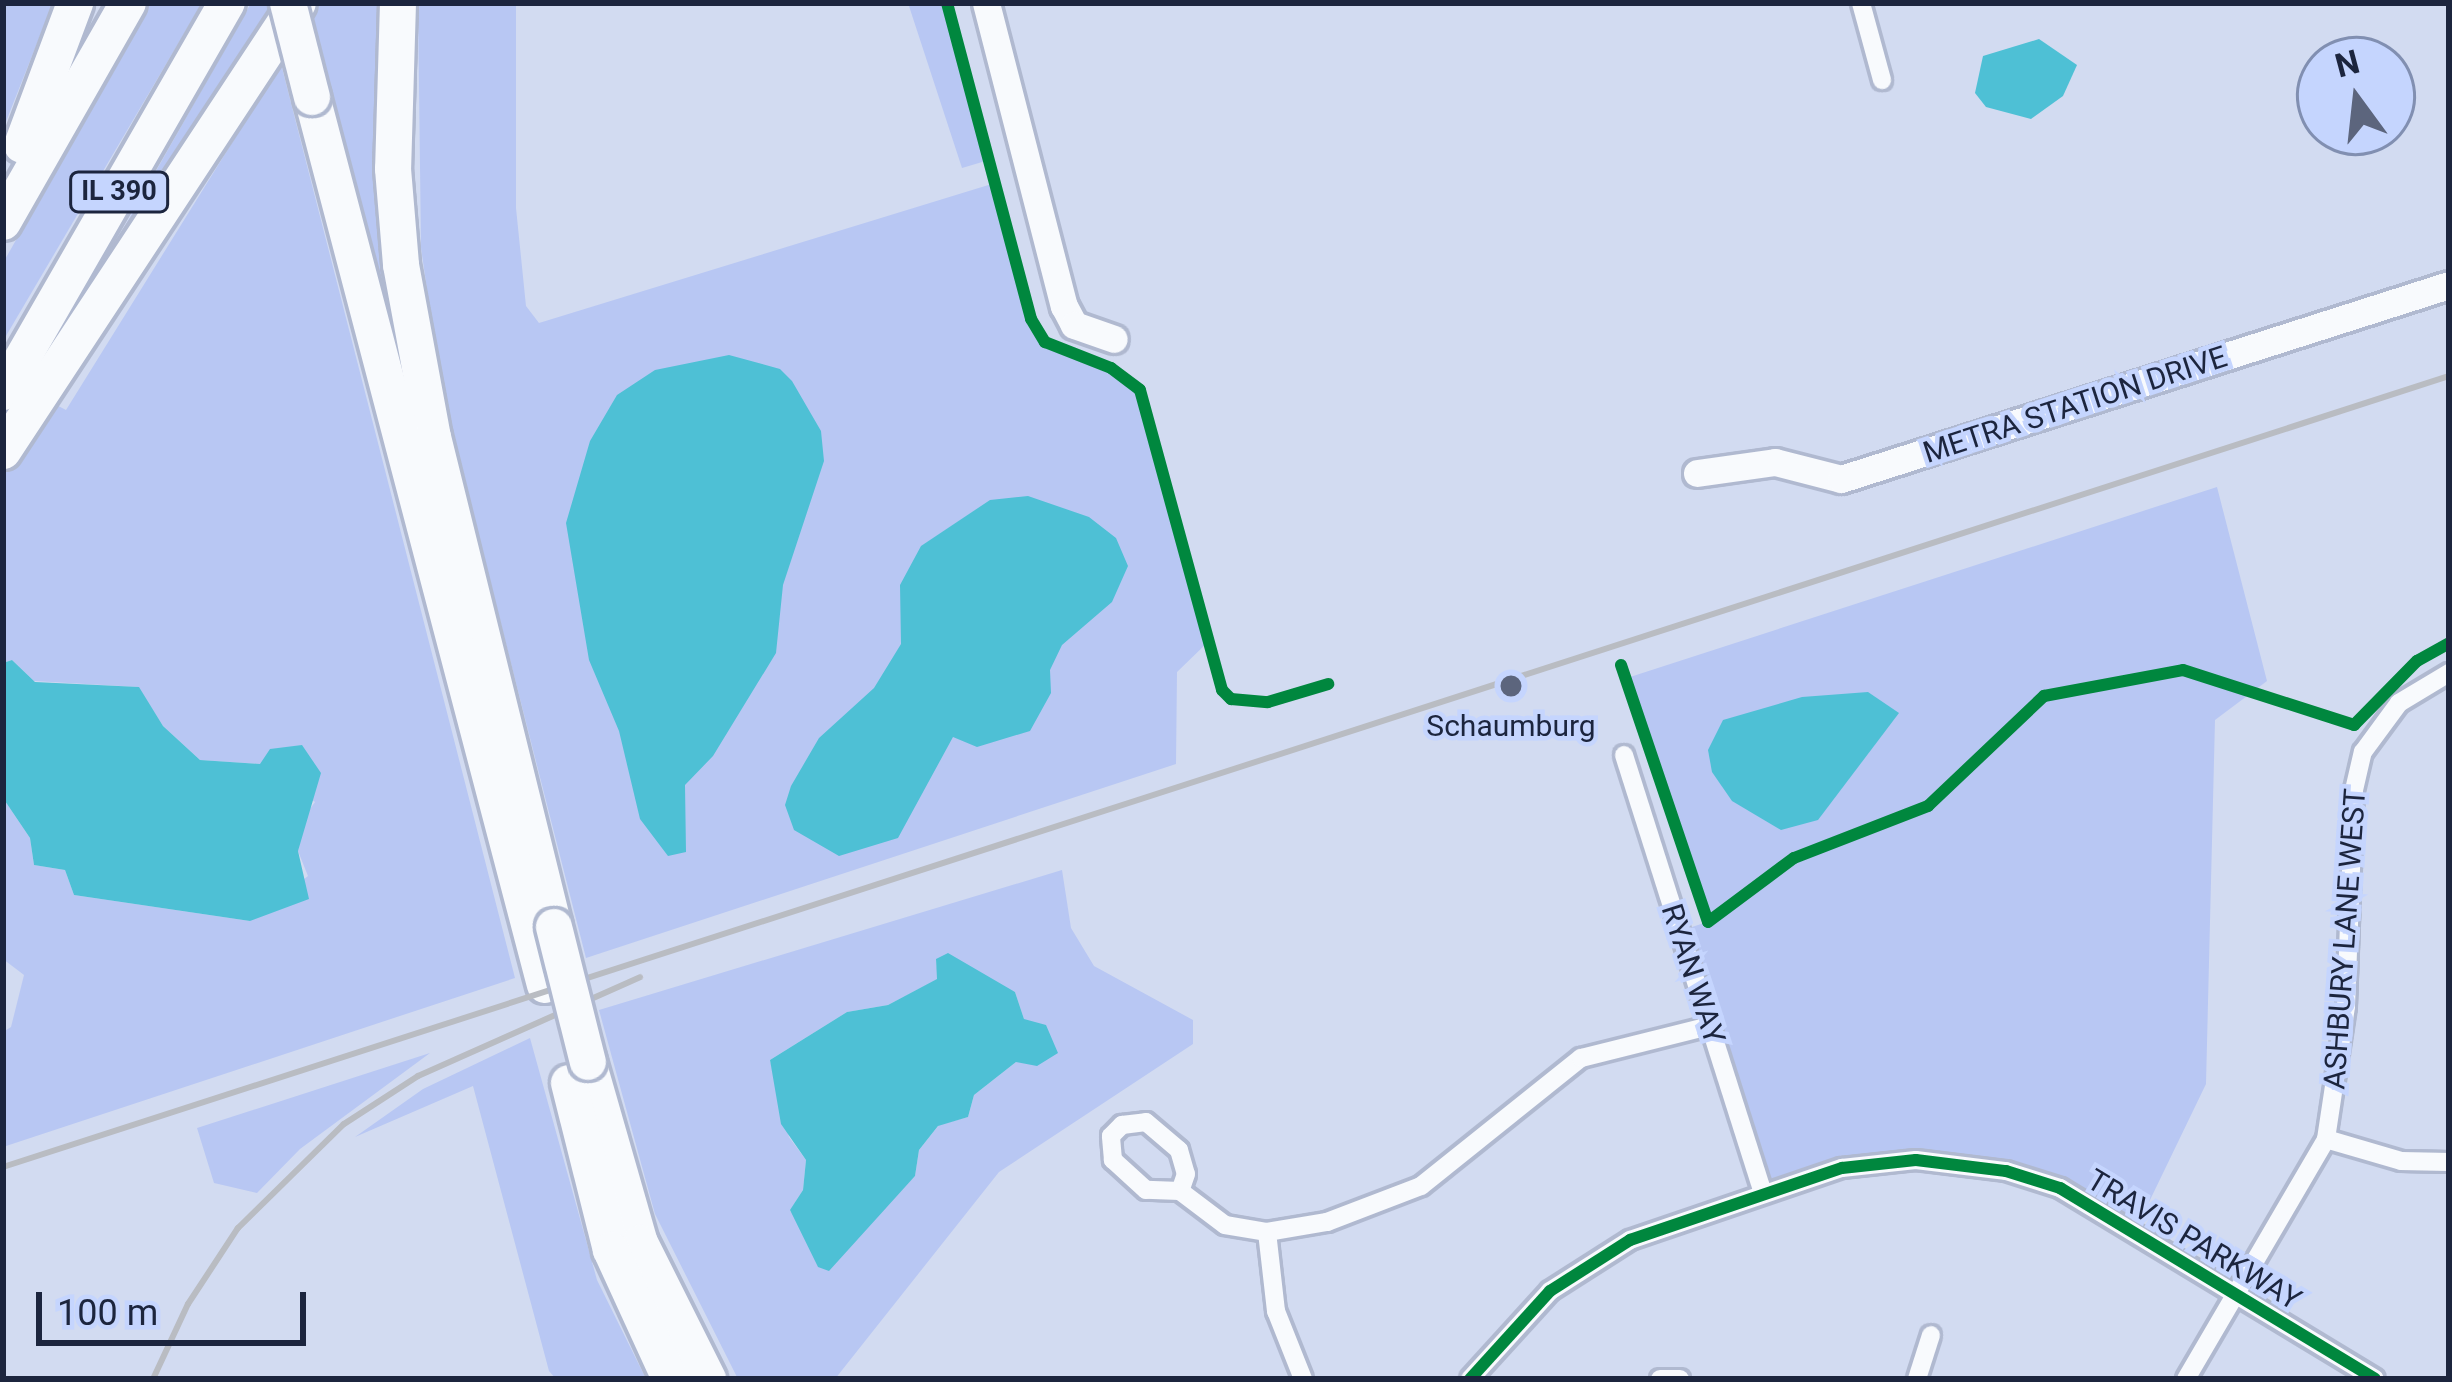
<!DOCTYPE html>
<html>
<head>
<meta charset="utf-8">
<style>
	body { margin:0 }
	#map { position:relative; width:2452px; height:1382px; overflow:hidden; background:#d2dbf1; font-family:Roboto,sans-serif }
	div>[style] { position:absolute }
	[style*='--x'] { left:calc(var(--x)*1px); top:calc(var(--y)*1px); width:calc(var(--w)*1px); rotate:calc(var(--a)*1deg) }
	.green>* { inset:0; background:#b8c7f3 }
	.water>* { inset:0; background:#4ec0d5 }
	.roads { filter:drop-shadow(3px 0 #b0b9d0) drop-shadow(-3px 0 #b0b9d0) drop-shadow(0 3px #b0b9d0) drop-shadow(0 -3px #b0b9d0) }
	.street>* { height:18px; margin:-9px; padding:0 9px; transform-origin:9px; border-radius:9px; background:#f8fafd }
	.secondary>* { height:27px; margin:-13.5px; padding:0 13.5px; transform-origin:13.5px; border-radius:13.5px; background:#f8fafd }
	.highway>* { height:36px; margin:-18px; padding:0 18px; transform-origin:18px; border-radius:18px; background:#f8fafd }
	.rail>* { height:6px; margin:-3px; padding:0 3px; transform-origin:3px; border-radius:3px; background:#b9bcc2 }
	.bridges { filter:drop-shadow(3px 0 #b0b9d0) drop-shadow(-3px 0 #b0b9d0) drop-shadow(0 3px #b0b9d0) drop-shadow(0 -3px #b0b9d0) }
	.highway-bridge>* { height:36px; margin:-18px; padding:0 18px; transform-origin:18px; border-radius:18px; background:#f8fafd }
	.cycleway>* { height:12px; margin:-6px; padding:0 6px; transform-origin:6px; border-radius:6px; background:#00873e }
	.dots>* { width:33px; height:33px; translate:-50% -50%; box-sizing:border-box; border:6px solid #c5d5fe; border-radius:50% }
	span { translate:-50% -50%; white-space:nowrap; text-align:center; line-height:1.15; -webkit-text-stroke:9px #c5d5fe; paint-order:stroke }
	.shield-label span { padding:3px 9px; background:#c5d5fe; border:3px solid; border-radius:9px; -webkit-text-stroke-width:0 }
	.shield-label { font-size:27px; color:#1c253e; font-weight:700 }
	.street-label { font-size:30px; color:#1c253e }
	.poi-label { font-size:30px; color:#1c253e }
	.frame { position:absolute; inset:0; border:6px solid #1c253e; pointer-events:none }
	.north { position:absolute; left:2296px; top:36px; width:120px; height:120px; box-sizing:border-box; background:#c5d5fe; border:3px solid #818fb1; border-radius:50%; rotate:345deg; font-size:33px; font-weight:700; line-height:48px; text-align:center; color:#1c253e }
	.north::after { content:''; display:block; margin:auto; width:42px; height:54px; background:#5c657d; clip-path:polygon(50% 0,100% 100%,50% 72%,0 100%) }
	.scale { position:absolute; left:36px; top:1292px; width:270px; height:54px; box-sizing:border-box; border:6px solid #1c253e; border-top:0; padding-left:15px; font-size:36px; line-height:42px; white-space:nowrap; color:#1c253e; -webkit-text-stroke:9px #c5d5fe; paint-order:stroke }
</style>
</head>
<body>
<div id="map">
	<div class="green">
		<i style="clip-path:polygon(3px 3px,53px 3px,3px 129px)"></i>
		<i style="clip-path:polygon(150px 3px,202px 3px,3px 341px,3px 263px)"></i>
		<i style="clip-path:polygon(251px 3px,282px 3px,107px 266px,104px 263px)"></i>
		<i style="clip-path:polygon(321px 3px,382px 3px,412px 417px,308px 22px)"></i>
		<i style="clip-path:polygon(418px 3px,516px 3px,516px 208px,526px 306px,539px 323px,995px 183px,1036px 329px,1059px 350px,1111px 368px,1145px 401px,1208px 642px,1177px 672px,1176px 764px,586px 958px,442px 392px,421px 248px)"></i>
		<i style="clip-path:polygon(908px 3px,947px 3px,989px 160px,962px 168px)"></i>
		<i style="clip-path:polygon(281px 64px,515px 978px,3px 1147px,3px 1032px,11px 1027px,24px 975px,3px 959px,3px 798px,30px 838px,34px 865px,65px 870px,74px 895px,250px 921px,308px 876px,298px 851px,302px 820px,315px 802px,260px 764px,200px 760px,163px 726px,138px 687px,34px 681px,12px 660px,3px 663px,3px 377px,66px 410px)"></i>
		<i style="clip-path:polygon(2217px 487px,2267px 681px,2215px 720px,2206px 1084px,2136px 1229px,2060px 1188px,1916px 1160px,1763px 1192px,1680px 931px,1707px 922px,1704px 903px,1627px 678px)"></i>
		<i style="clip-path:polygon(evenodd,1062px 870px,1071px 928px,1094px 966px,1193px 1020px,1193px 1044px,999px 1172px,835px 1379px,738px 1379px,655px 1214px,599px 1010px,1062px 870px,936px 959px,1015px 992px,1024px 1019px,1016px 1062px,974px 1095px,968px 1117px,939px 1125px,919px 1150px,915px 1176px,845px 1250px,790px 1211px,803px 1190px,806px 1160px,789px 1137px,770px 1060px,847px 1012px,888px 1005px,938px 979px,936px 959px)"></i>
		<i style="clip-path:polygon(530px 1038px,597px 1280px,646px 1379px,556px 1379px,549px 1371px,473px 1086px,355px 1137px,423px 1089px)"></i>
		<i style="clip-path:polygon(430px 1053px,300px 1149px,257px 1193px,214px 1183px,197px 1128px)"></i>
	</div>
	<div class="water">
		<i style="clip-path:polygon(2039px 39px,2077px 65px,2063px 96px,2031px 119px,1986px 107px,1975px 93px,1983px 56px)"></i>
		<i style="clip-path:polygon(729px 355px,780px 369px,792px 381px,821px 431px,824px 461px,783px 585px,776px 653px,713px 756px,685px 785px,686px 852px,668px 856px,640px 819px,619px 731px,589px 660px,566px 523px,590px 441px,617px 395px,655px 370px)"></i>
		<i style="clip-path:polygon(1028px 496px,1089px 517px,1116px 538px,1128px 566px,1112px 602px,1062px 645px,1050px 670px,1051px 693px,1030px 731px,977px 747px,953px 737px,898px 838px,839px 856px,794px 830px,785px 805px,791px 786px,819px 738px,874px 688px,901px 644px,900px 585px,921px 546px,990px 500px)"></i>
		<i style="clip-path:polygon(12px 660px,35px 682px,139px 687px,163px 726px,200px 760px,260px 764px,270px 749px,302px 745px,321px 773px,298px 851px,309px 899px,250px 921px,74px 895px,65px 870px,34px 865px,30px 838px,3px 798px,3px 663px)"></i>
		<i style="clip-path:polygon(1868px 692px,1899px 713px,1818px 820px,1781px 830px,1732px 801px,1712px 772px,1708px 750px,1723px 720px,1802px 697px)"></i>
		<i style="clip-path:polygon(948px 953px,1015px 992px,1024px 1019px,1046px 1025px,1058px 1053px,1037px 1066px,1016px 1062px,974px 1095px,968px 1117px,938px 1126px,919px 1150px,915px 1176px,829px 1271px,818px 1267px,790px 1210px,803px 1190px,806px 1160px,781px 1124px,770px 1060px,847px 1012px,888px 1005px,937px 979px,936px 959px)"></i>
	</div>
	<div class="roads">
		<div class="street">
			<i style="--x:1861;--y:3;--w:80;--a:74.7"></i>
			<i style="--x:1624;--y:755;--w:459;--a:72.4"></i>
			<i style="--x:2326;--y:1139;--w:78;--a:16.3"></i>
			<i style="--x:2401;--y:1161;--w:48;--a:1.2"></i>
			<i style="--x:1180;--y:1191;--w:34;--a:-178"></i>
			<i style="--x:1146;--y:1190;--w:45;--a:-137.7"></i>
			<i style="--x:1113;--y:1160;--w:24;--a:-95"></i>
			<i style="--x:1111;--y:1136;--w:16;--a:-45"></i>
			<i style="--x:1122;--y:1125;--w:24;--a:-7"></i>
			<i style="--x:1146;--y:1122;--w:43;--a:40.3"></i>
			<i style="--x:1179;--y:1150;--w:25;--a:74"></i>
			<i style="--x:1186;--y:1174;--w:18;--a:109"></i>
			<i style="--x:1180;--y:1191;--w:56;--a:37.1"></i>
			<i style="--x:1225;--y:1225;--w:43;--a:9.5"></i>
			<i style="--x:1267;--y:1232;--w:61;--a:-9.5"></i>
			<i style="--x:1327;--y:1222;--w:101;--a:-21"></i>
			<i style="--x:1421;--y:1186;--w:205;--a:-38.7"></i>
			<i style="--x:1581;--y:1058;--w:132;--a:-14"></i>
			<i style="--x:1267;--y:1232;--w:80;--a:83.5"></i>
			<i style="--x:1276;--y:1311;--w:73;--a:68.3"></i>
			<i style="--x:1470;--y:1379;--w:119;--a:-47.7"></i>
			<i style="--x:1550;--y:1291;--w:95;--a:-32.5"></i>
			<i style="--x:1630;--y:1240;--w:224;--a:-18.8"></i>
			<i style="--x:1842;--y:1168;--w:74;--a:-6.2"></i>
			<i style="--x:1916;--y:1160;--w:91;--a:7"></i>
			<i style="--x:2006;--y:1171;--w:57;--a:17.5"></i>
			<i style="--x:2060;--y:1188;--w:368;--a:31.2"></i>
			<i style="--x:1660;--y:1379;--w:20;--a:0"></i>
			<i style="--x:1917;--y:1379;--w:46;--a:-72.3"></i>
			<i style="--x:2186;--y:1379;--w:278;--a:-59.7"></i>
			<i style="--x:2326;--y:1139;--w:134;--a:-81.4"></i>
			<i style="--x:2346;--y:1006;--w:216;--a:-87.9"></i>
			<i style="--x:2354;--y:790;--w:39;--a:-77"></i>
			<i style="--x:2363;--y:752;--w:61;--a:-53.7"></i>
			<i style="--x:2399;--y:703;--w:58;--a:-31"></i>
		</div>
		<div class="secondary">
			<i style="--x:986;--y:3;--w:313;--a:75.6"></i>
			<i style="--x:1064;--y:306;--w:21;--a:62"></i>
			<i style="--x:1074;--y:325;--w:42;--a:19.3"></i>
			<i style="--x:1697;--y:473;--w:79;--a:-8"></i>
			<i style="--x:1775;--y:462;--w:68;--a:14.4"></i>
			<i style="--x:1841;--y:479;--w:638;--a:-17.7"></i>
		</div>
		<div class="highway">
			<i style="--x:398;--y:3;--w:166;--a:91.7"></i>
			<i style="--x:393;--y:169;--w:96;--a:85.2"></i>
			<i style="--x:401;--y:265;--w:175;--a:79.5"></i>
			<i style="--x:433;--y:437;--w:505;--a:76.13"></i>
			<i style="--x:312;--y:97;--w:918;--a:75.3"></i>
			<i style="--x:22;--y:145;--w:152;--a:-69.5"></i>
			<i style="--x:3;--y:222;--w:252;--a:-60.3"></i>
			<i style="--x:3;--y:392;--w:449;--a:-60.1"></i>
			<i style="--x:3;--y:451;--w:536;--a:-56.64"></i>
			<i style="--x:588;--y:1062;--w:188;--a:74"></i>
			<i style="--x:640;--y:1243;--w:152;--a:63.4"></i>
			<i style="--x:569;--y:1083;--w:172;--a:75.9"></i>
			<i style="--x:611;--y:1250;--w:142;--a:65.4"></i>
		</div>
	</div>
	<div class="rail">
		<i style="--x:3;--y:1167;--w:2571;--a:-17.92"></i>
		<i style="--x:153;--y:1379;--w:83;--a:-65"></i>
		<i style="--x:188;--y:1304;--w:91;--a:-56.7"></i>
		<i style="--x:238;--y:1228;--w:148;--a:-44.5"></i>
		<i style="--x:344;--y:1124;--w:88;--a:-33"></i>
		<i style="--x:418;--y:1076;--w:243;--a:-24"></i>
	</div>
	<div class="bridges">
		<div class="highway-bridge">
			<i style="--x:288;--y:3;--w:97;--a:75.7"></i>
			<i style="--x:554;--y:927;--w:139;--a:75.9"></i>
		</div>
	</div>
	<div class="cycleway">
		<i style="--x:947;--y:3;--w:327;--a:75.1"></i>
		<i style="--x:1031;--y:319;--w:27;--a:59"></i>
		<i style="--x:1045;--y:342;--w:71;--a:21.5"></i>
		<i style="--x:1111;--y:368;--w:36;--a:37"></i>
		<i style="--x:1140;--y:390;--w:311;--a:74.7"></i>
		<i style="--x:1222;--y:690;--w:13;--a:45"></i>
		<i style="--x:1231;--y:699;--w:37;--a:5"></i>
		<i style="--x:1268;--y:702;--w:63;--a:-16.7"></i>
		<i style="--x:1621;--y:665;--w:271;--a:71.3"></i>
		<i style="--x:1708;--y:922;--w:107;--a:-36.7"></i>
		<i style="--x:1794;--y:858;--w:144;--a:-21.2"></i>
		<i style="--x:1928;--y:806;--w:160;--a:-43.5"></i>
		<i style="--x:2044;--y:696;--w:141;--a:-10.6"></i>
		<i style="--x:2183;--y:670;--w:180;--a:17.8"></i>
		<i style="--x:2354;--y:725;--w:90;--a:-45.5"></i>
		<i style="--x:2417;--y:661;--w:37;--a:-29"></i>
		<i style="--x:1470;--y:1379;--w:119;--a:-47.7"></i>
		<i style="--x:1550;--y:1291;--w:95;--a:-32.5"></i>
		<i style="--x:1630;--y:1240;--w:224;--a:-18.8"></i>
		<i style="--x:1842;--y:1168;--w:74;--a:-6.2"></i>
		<i style="--x:1916;--y:1160;--w:91;--a:7"></i>
		<i style="--x:2006;--y:1171;--w:57;--a:17.5"></i>
		<i style="--x:2060;--y:1188;--w:368;--a:31.2"></i>
	</div>
	<div class="dots">
		<i style="left:1511px;top:686px;background:#5c657d"></i>
	</div>
	<div class="shield-label">
		<span style="left:119px;top:192px">IL 390</span>
	</div>
	<div class="street-label">
		<span style="left:2075px;top:405px;rotate:-18deg">METRA STATION DRIVE</span>
		<span style="left:2345px;top:939px;rotate:-86deg">ASHBURY LANE WEST</span>
		<span style="left:1693px;top:974px;rotate:72deg">RYAN WAY</span>
		<span style="left:2194px;top:1240px;rotate:31deg">TRAVIS PARKWAY</span>
	</div>
	<div class="poi-label">
		<span style="left:1511px;top:726px">Schaumburg</span>
	</div>
	<div class="frame"></div>
	<div class="north">N</div>
	<div class="scale">100 m</div>
</div>
</body>
</html>
